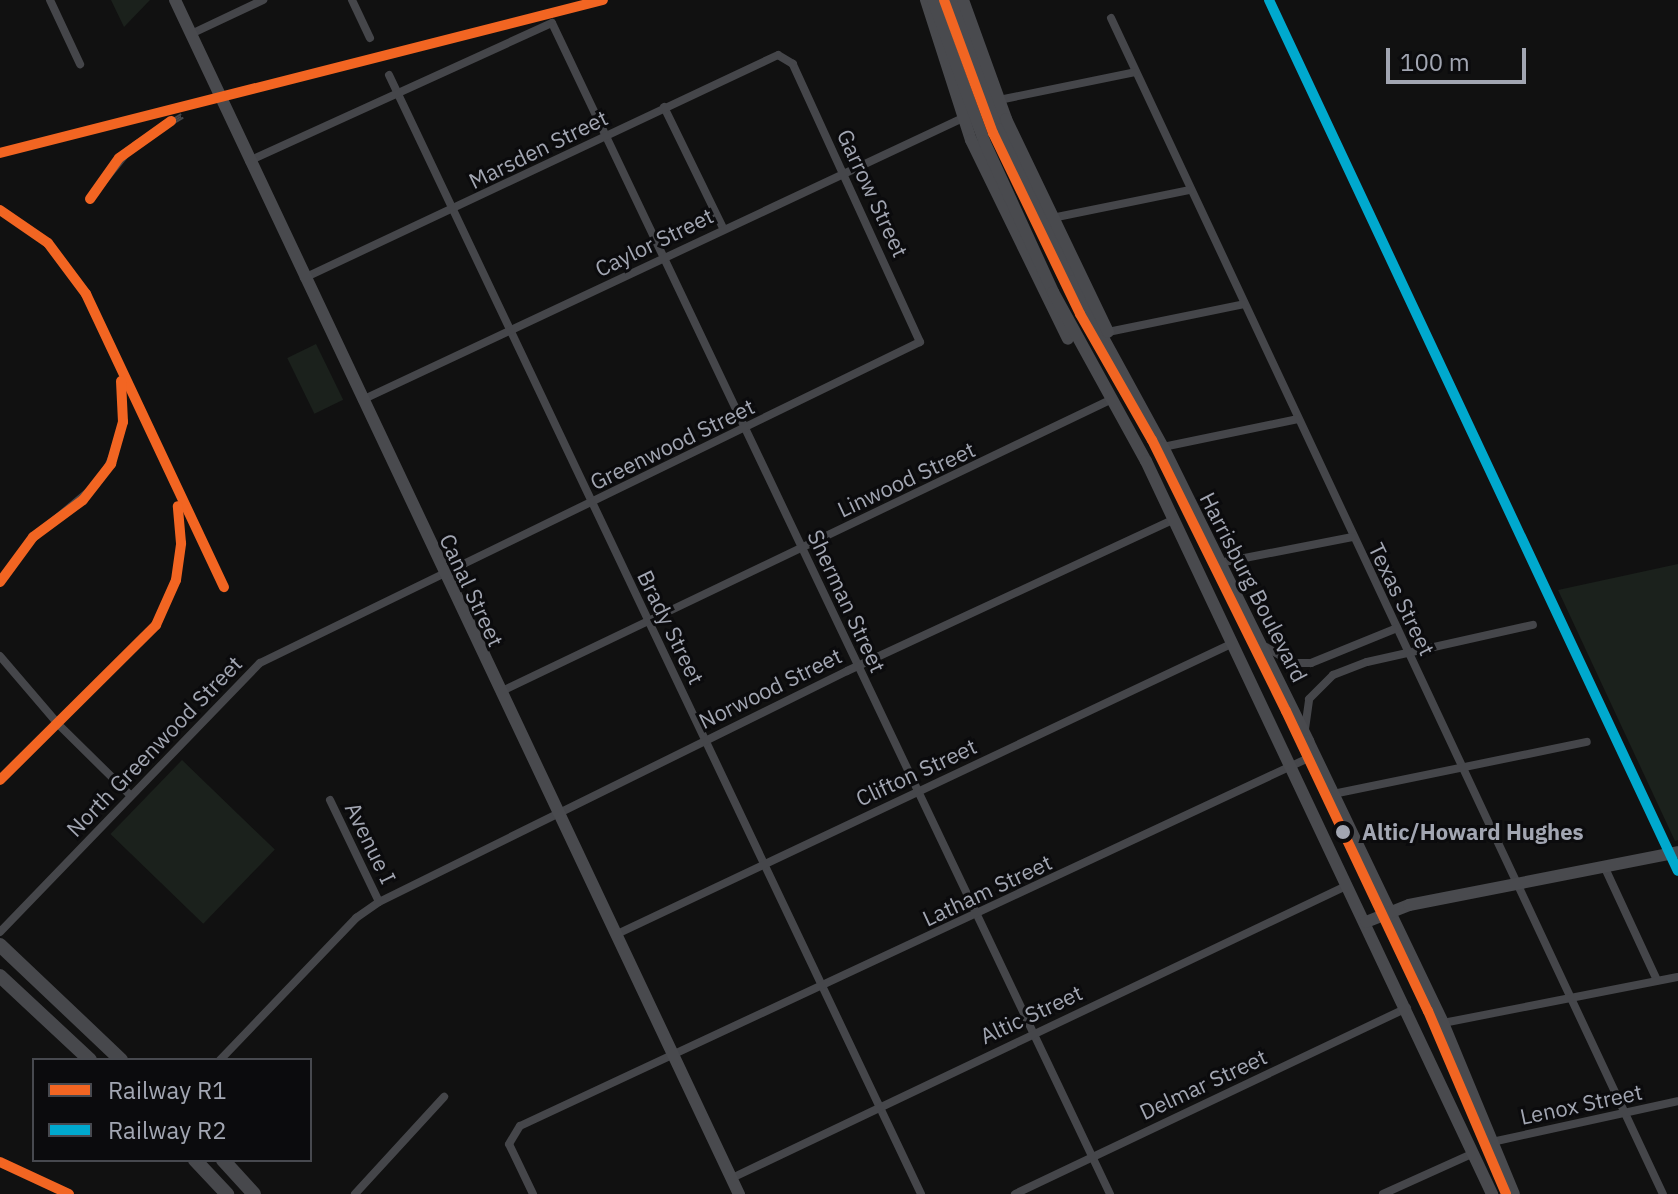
<!DOCTYPE html>
<style>
body{margin:0}
#map{position:relative;width:1678px;height:1194px;overflow:hidden;background:#111;font-family:"IBM Plex Sans",sans-serif}
div>[style]{position:absolute}
.green>*{inset:0;background:#1b211c;transform-origin:0 0}
.street>*{height:8px;margin:-4px;padding:0 4px;transform-origin:4px;border-radius:4px;background:#45464a}
.secondary>*{height:12px;margin:-6px;padding:0 6px;transform-origin:6px;border-radius:6px;background:#494a4e}
.primary>*{height:14px;margin:-7px;padding:0 7px;transform-origin:7px;border-radius:7px;background:#47484c}
.rail>*{height:6px;margin-top:-3px;transform-origin:0;background:repeating-linear-gradient(90deg,#0b0b0d 0 9px,#46474a 0 18px);box-sizing:border-box;border-block:2px solid #46474a}
.rail-1>*{height:10px;margin:-5px;padding:0 5px;transform-origin:5px;border-radius:5px;background:#f26522}
.rail-2>*{height:10px;margin:-5px;padding:0 5px;transform-origin:5px;border-radius:5px;background:#00a9ce}
.dots>*{width:22px;height:22px;translate:-50% -50%;box-sizing:border-box;border:4px solid #0b0b0d;border-radius:50%}
span{translate:-50% -50%;white-space:nowrap;text-align:center;line-height:1.15;-webkit-text-stroke:6px #0b0b0d;paint-order:stroke}
.street-label{font-size:22px;color:#a2a6b2}
.stop-label{font-size:22px;color:#a2a6b2;font-weight:700}
.left{translate:0 -50%;text-align:left}
.legend{position:absolute;left:32px;top:1058px;width:280px;height:104px;box-sizing:border-box;background:#0b0b0d;border:2px solid #47494f;margin:0;padding:10px 14px;list-style:none;font-size:24px;color:#a2a6b2}
.legend li{display:flex;align-items:center;gap:16px;height:40px}
.legend b{width:40px;border:2px solid #47494f}
.scale{position:absolute;left:1386px;top:48px;width:140px;height:36px;box-sizing:border-box;border:4px solid #a2a6b2;border-top:0;padding-left:10px;font-size:24px;line-height:28px;white-space:nowrap;color:#a2a6b2;-webkit-text-stroke:6px #0b0b0d;paint-order:stroke}
</style>
<div id="map">
<div class="green">
<i style="clip-path:polygon(111px 0,150px 0,124px 27px)"></i>
<i style="left:316px;top:344px;width:62px;height:32px;rotate:64deg"></i>
<i style="clip-path:polygon(1678px 564px,1678px 840px,1675px 841px,1558px 590px)"></i>
<i style="left:182px;top:760px;width:129px;height:103px;rotate:44deg"></i>
</div>
<div class="street">
<i style="left:50px;top:0;width:71px;rotate:64.9deg"></i>
<i style="left:352px;top:0;width:42px;rotate:64.7deg"></i>
<i style="left:1111px;top:18px;width:1299px;rotate:64.86deg"></i>
<i style="left:191px;top:34px;width:80px;rotate:-25.3deg"></i>
<i style="left:389px;top:75px;width:1239px;rotate:64.57deg"></i>
<i style="left:999px;top:100px;width:139px;rotate:-11.6deg"></i>
<i style="left:664px;top:107px;width:135px;rotate:64deg"></i>
<i style="left:249px;top:161px;width:333px;rotate:-24.5deg"></i>
<i style="left:552px;top:23px;width:1297px;rotate:64.52deg"></i>
<i style="left:1052px;top:218px;width:141px;rotate:-11.5deg"></i>
<i style="left:1108px;top:332px;width:139px;rotate:-11.6deg"></i>
<i style="left:362px;top:400px;width:664px;rotate:-25.14deg"></i>
<i style="left:1163px;top:447px;width:138px;rotate:-11.7deg"></i>
<i style="left:1219px;top:563px;width:136px;rotate:-11deg"></i>
<i style="left:1266px;top:647px;width:31px;rotate:31deg"></i>
<i style="left:1293px;top:663px;width:18px"></i>
<i style="left:1311px;top:663px;width:93px;rotate:-22.1deg"></i>
<i style="left:0;top:656px;width:89px;rotate:49.5deg"></i>
<i style="left:58px;top:724px;width:101px;rotate:44.6deg"></i>
<i style="left:500px;top:692px;width:679px;rotate:-25.58deg"></i>
<i style="left:1305px;top:729px;width:30px;rotate:-82deg"></i>
<i style="left:1309px;top:699px;width:34px;rotate:-45deg"></i>
<i style="left:1333px;top:675px;width:36px;rotate:-21deg"></i>
<i style="left:1367px;top:662px;width:170px;rotate:-12.6deg"></i>
<i style="left:1333px;top:794px;width:259px;rotate:-11.6deg"></i>
<i style="left:330px;top:800px;width:113px;rotate:64.3deg"></i>
<i style="left:1604px;top:866px;width:126px;rotate:65.1deg"></i>
<i style="left:0;top:932px;width:374px;rotate:-46deg"></i>
<i style="left:260px;top:663px;width:734px;rotate:-25.94deg"></i>
<i style="left:920px;top:342px;width:306px;rotate:-114.6deg"></i>
<i style="left:793px;top:64px;width:17px;rotate:-149deg"></i>
<i style="left:778px;top:55px;width:524px;rotate:154.8deg"></i>
<i style="left:615px;top:935px;width:684px;rotate:-25.29deg"></i>
<i style="left:1443px;top:1023px;width:239px;rotate:-11.1deg"></i>
<i style="left:220px;top:1060px;width:197px;rotate:-46.2deg"></i>
<i style="left:356px;top:918px;width:28px;rotate:-35deg"></i>
<i style="left:379px;top:902px;width:522px;rotate:-26.27deg"></i>
<i style="left:847px;top:671px;width:361px;rotate:-24.9deg"></i>
<i style="left:1492px;top:1142px;width:190px;rotate:-12.4deg"></i>
<i style="left:732px;top:1178px;width:682px;rotate:-25.44deg"></i>
<i style="left:355px;top:1194px;width:132px;rotate:-47.5deg"></i>
<i style="left:533px;top:1194px;width:55px;rotate:-115.6deg"></i>
<i style="left:509px;top:1144px;width:21px;rotate:-59deg"></i>
<i style="left:520px;top:1126px;width:877px;rotate:-25.02deg"></i>
<i style="left:1015px;top:1194px;width:434px;rotate:-25.4deg"></i>
<i style="left:1383px;top:1194px;width:100px;rotate:-24.3deg"></i>
</div>
<div class="secondary">
<i style="left:175px;top:0;width:1321px;rotate:64.72deg"></i>
<i style="left:926px;top:0;width:147px;rotate:72.2deg"></i>
<i style="left:971px;top:140px;width:221px;rotate:64deg"></i>
<i style="left:933px;top:0;width:150px;rotate:70.1deg"></i>
<i style="left:984px;top:141px;width:166px;rotate:65.4deg"></i>
<i style="left:1053px;top:292px;width:193px;rotate:61.2deg"></i>
<i style="left:1146px;top:461px;width:811px;rotate:64.73deg"></i>
<i style="left:953px;top:0;width:137px;rotate:70deg"></i>
<i style="left:1000px;top:129px;width:168px;rotate:64.7deg"></i>
<i style="left:1072px;top:281px;width:189px;rotate:61.3deg"></i>
<i style="left:1163px;top:447px;width:328px;rotate:63.7deg"></i>
<i style="left:1308px;top:741px;width:313px;rotate:64.4deg"></i>
<i style="left:1443px;top:1023px;width:185px;rotate:67.5deg"></i>
<i style="left:963px;top:0;width:127px;rotate:70.1deg"></i>
<i style="left:1006px;top:119px;width:236px;rotate:64.4deg"></i>
<i style="left:1366px;top:922px;width:46px;rotate:-21.6deg"></i>
<i style="left:1409px;top:905px;width:274px;rotate:-11.1deg"></i>
</div>
<div class="primary">
<i style="left:0;top:945px;width:167px;rotate:43.5deg"></i>
<i style="left:0;top:976px;width:123px;rotate:43deg"></i>
<i style="left:195px;top:1160px;width:47px;rotate:46.7deg"></i>
<i style="left:223px;top:1160px;width:46px;rotate:47.6deg"></i>
</div>
<div class="rail">
<i style="left:1269px;top:0;width:962px;rotate:64.85deg"></i>
<i style="left:0;top:153px;width:622px;rotate:-14.24deg"></i>
<i style="left:90px;top:199px;width:71px;rotate:-50.7deg"></i>
<i style="left:135px;top:144px;width:55px;rotate:-30.8deg"></i>
<i style="left:0;top:210px;width:58px;rotate:34.5deg"></i>
<i style="left:48px;top:243px;width:64px;rotate:53.3deg"></i>
<i style="left:86px;top:294px;width:324px;rotate:64.8deg"></i>
<i style="left:0;top:582px;width:56px;rotate:-53.7deg"></i>
<i style="left:33px;top:537px;width:89px;rotate:-40deg"></i>
<i style="left:101px;top:480px;width:49px;rotate:-66deg"></i>
<i style="left:121px;top:435px;width:50px;rotate:-88.9deg"></i>
<i style="left:0;top:780px;width:220px;rotate:-44.8deg"></i>
<i style="left:156px;top:625px;width:49px;rotate:-66deg"></i>
<i style="left:176px;top:580px;width:37px;rotate:-82deg"></i>
<i style="left:181px;top:543px;width:41px;rotate:-95.6deg"></i>
<i style="left:0;top:1162px;width:76px;rotate:24.9deg"></i>
</div>
<div class="rail-1">
<i style="left:944px;top:0;width:142px;rotate:69.8deg"></i>
<i style="left:993px;top:133px;width:201px;rotate:64.3deg"></i>
<i style="left:1080px;top:314px;width:145px;rotate:60.3deg"></i>
<i style="left:1152px;top:440px;width:302px;rotate:63.7deg"></i>
<i style="left:1286px;top:711px;width:332px;rotate:64.7deg"></i>
<i style="left:1428px;top:1011px;width:199px;rotate:66.9deg"></i>
<i style="left:0;top:153px;width:622px;rotate:-14.24deg"></i>
<i style="left:90px;top:199px;width:50px;rotate:-54.7deg"></i>
<i style="left:119px;top:158px;width:64px;rotate:-35.4deg"></i>
<i style="left:0;top:210px;width:58px;rotate:34.5deg"></i>
<i style="left:48px;top:243px;width:64px;rotate:53.3deg"></i>
<i style="left:86px;top:294px;width:324px;rotate:64.8deg"></i>
<i style="left:0;top:582px;width:56px;rotate:-53.7deg"></i>
<i style="left:33px;top:537px;width:62px;rotate:-36.5deg"></i>
<i style="left:83px;top:500px;width:46px;rotate:-52.1deg"></i>
<i style="left:111px;top:464px;width:44px;rotate:-74.1deg"></i>
<i style="left:123px;top:422px;width:41px;rotate:-92.8deg"></i>
<i style="left:0;top:780px;width:220px;rotate:-44.8deg"></i>
<i style="left:156px;top:625px;width:49px;rotate:-66deg"></i>
<i style="left:176px;top:580px;width:37px;rotate:-82deg"></i>
<i style="left:181px;top:543px;width:37px;rotate:-95deg"></i>
<i style="left:0;top:1162px;width:76px;rotate:24.9deg"></i>
</div>
<div class="rail-2">
<i style="left:1269px;top:0;width:962px;rotate:64.85deg"></i>
</div>
<div class="dots">
<i style="left:1343px;top:832px;background:#a2a6b2"></i>
</div>
<div class="street-label">
<span style="left:538px;top:149px;rotate:-26deg">Marsden Street</span>
<span style="left:873px;top:193px;rotate:65deg">Garrow Street</span>
<span style="left:654px;top:242px;rotate:-26deg">Caylor Street</span>
<span style="left:672px;top:444px;rotate:-26deg">Greenwood Street</span>
<span style="left:906px;top:479px;rotate:-25deg">Linwood Street</span>
<span style="left:1254px;top:587px;rotate:63deg">Harrisburg Boulevard</span>
<span style="left:472px;top:590px;rotate:65deg">Canal Street</span>
<span style="left:1402px;top:599px;rotate:64deg">Texas Street</span>
<span style="left:847px;top:601px;rotate:65deg">Sherman Street</span>
<span style="left:671px;top:627px;rotate:64deg">Brady Street</span>
<span style="left:770px;top:688px;rotate:-26deg">Norwood Street</span>
<span style="left:154px;top:746px;rotate:-46deg">North Greenwood Street</span>
<span style="left:916px;top:772px;rotate:-25deg">Clifton Street</span>
<span style="left:371px;top:843px;rotate:64deg">Avenue I</span>
<span style="left:987px;top:890px;rotate:-25deg">Latham Street</span>
<span style="left:1031px;top:1014px;rotate:-25deg">Altic Street</span>
<span style="left:1203px;top:1084px;rotate:-25deg">Delmar Street</span>
<span style="left:1581px;top:1104px;rotate:-12deg">Lenox Street</span>
</div>
<div class="stop-label">
<span class="left" style="left:1362px;top:832px">Altic/Howard Hughes</span>
</div>
<ul class="legend">
<li><b style="height:10px;background:#f26522"></b>Railway R1</li>
<li><b style="height:10px;background:#00a9ce"></b>Railway R2</li>
</ul>
<div class="scale">100 m</div>
</div>
